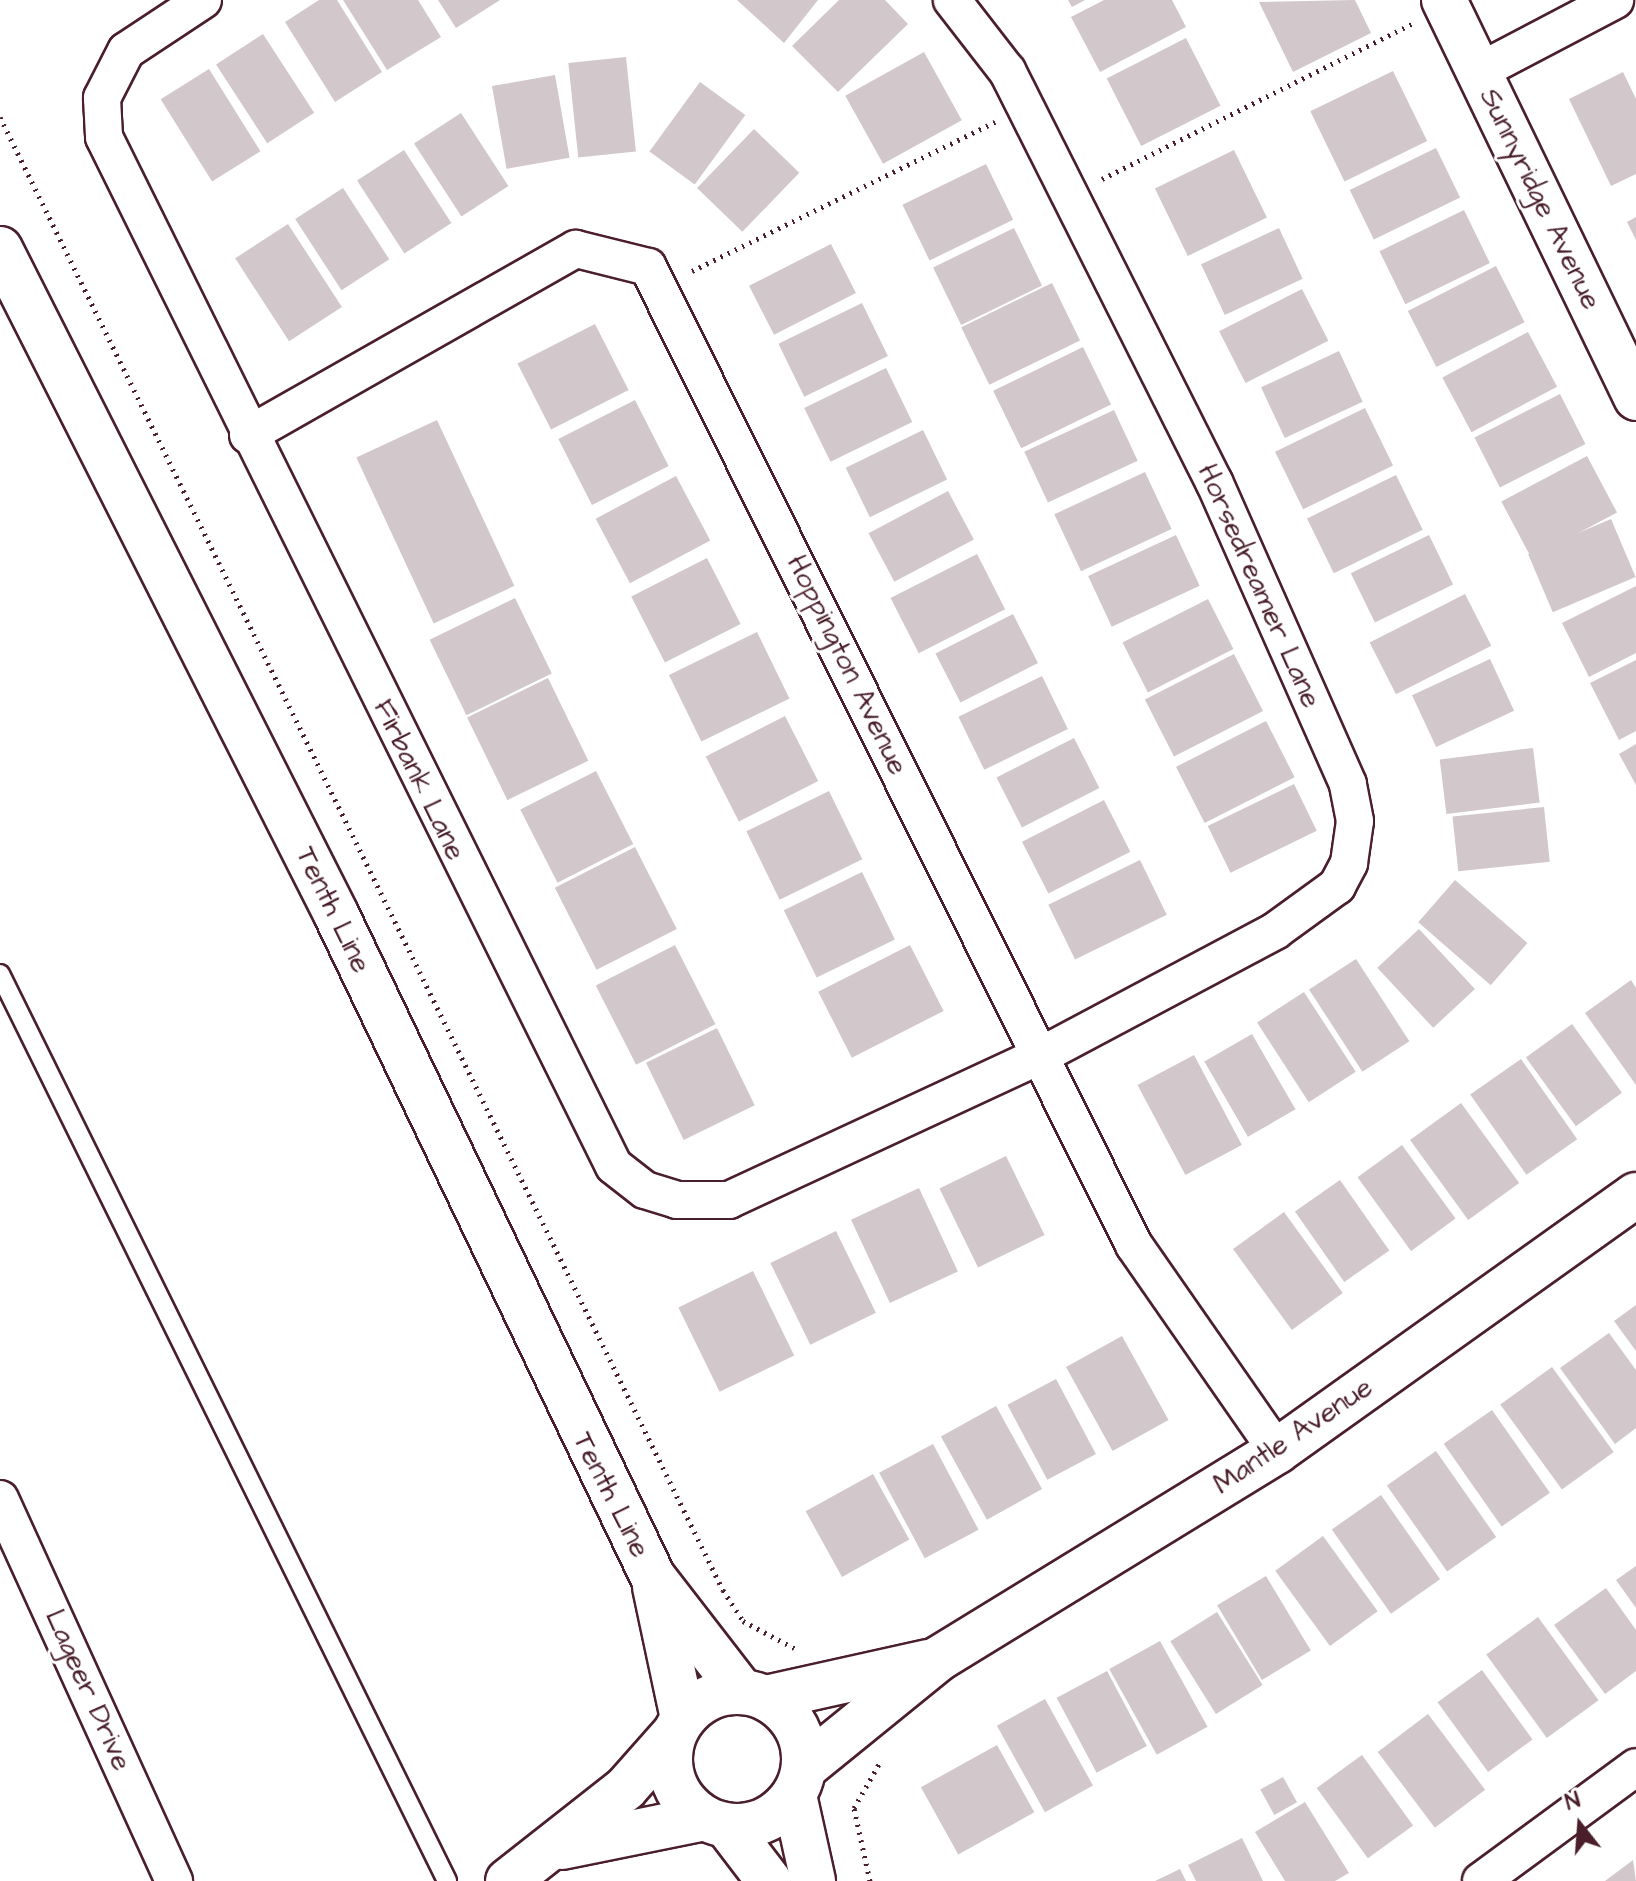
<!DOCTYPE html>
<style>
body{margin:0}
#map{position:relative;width:1636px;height:1881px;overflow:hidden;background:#fff;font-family:"Architects Daughter",sans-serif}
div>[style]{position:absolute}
.building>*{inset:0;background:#d2c7cb;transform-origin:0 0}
.path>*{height:5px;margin-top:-2.5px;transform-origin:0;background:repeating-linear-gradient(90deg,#4a1f2b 0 2px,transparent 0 8px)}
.roads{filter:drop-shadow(2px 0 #4a1f2b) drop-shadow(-2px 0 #4a1f2b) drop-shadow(0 2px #4a1f2b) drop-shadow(0 -2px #4a1f2b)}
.service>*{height:18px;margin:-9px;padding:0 9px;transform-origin:9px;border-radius:9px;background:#fff}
.minor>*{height:36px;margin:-18px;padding:0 18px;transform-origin:18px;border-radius:18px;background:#fff}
.tertiary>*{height:44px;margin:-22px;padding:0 22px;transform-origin:22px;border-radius:22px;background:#fff}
.tertiary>.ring{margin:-22px;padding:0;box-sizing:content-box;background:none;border:44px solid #fff;border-radius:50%}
span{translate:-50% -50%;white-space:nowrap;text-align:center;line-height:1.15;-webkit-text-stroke:6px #fff;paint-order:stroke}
.street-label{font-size:28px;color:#4a1f2b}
.north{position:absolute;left:1540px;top:1785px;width:80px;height:80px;-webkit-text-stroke:6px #fff;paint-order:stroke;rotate:343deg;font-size:22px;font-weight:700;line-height:32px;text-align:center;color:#4a1f2b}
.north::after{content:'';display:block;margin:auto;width:28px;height:36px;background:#4a1f2b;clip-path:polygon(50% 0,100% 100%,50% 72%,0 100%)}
</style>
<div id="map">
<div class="building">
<i style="clip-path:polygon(319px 0,337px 0,382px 72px,335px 102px,285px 22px)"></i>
<i style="clip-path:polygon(343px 0,418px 0,441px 37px,387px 70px)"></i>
<i style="clip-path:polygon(438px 0,500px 0,456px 28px)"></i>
<i style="clip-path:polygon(737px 0,818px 0,784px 43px)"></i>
<i style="clip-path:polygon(839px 0,885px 0,908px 24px,838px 92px,792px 46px)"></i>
<i style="clip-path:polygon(1068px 0,1085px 0,1072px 7px)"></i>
<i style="clip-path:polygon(1104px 0,1172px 0,1186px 27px,1100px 72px,1071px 17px)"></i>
<i style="clip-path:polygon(1355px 0,1371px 33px,1293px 72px,1259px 2px)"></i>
<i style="left:263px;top:34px;width:94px;height:56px;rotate:57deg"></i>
<i style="left:1186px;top:38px;width:76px;height:89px;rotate:63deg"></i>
<i style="left:924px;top:52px;width:78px;height:90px;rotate:61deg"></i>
<i style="left:626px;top:57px;width:95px;height:58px;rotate:84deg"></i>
<i style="left:209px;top:69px;width:97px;height:57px;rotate:58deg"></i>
<i style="left:1393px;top:71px;width:78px;height:92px;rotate:64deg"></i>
<i style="clip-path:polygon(1623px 72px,1636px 99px,1636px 174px,1611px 186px,1569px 99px)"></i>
<i style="left:555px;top:75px;width:84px;height:64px;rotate:80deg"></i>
<i style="left:700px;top:82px;width:56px;height:86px;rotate:36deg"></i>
<i style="left:461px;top:113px;width:87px;height:56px;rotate:57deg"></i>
<i style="left:754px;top:129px;width:63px;height:82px;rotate:44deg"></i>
<i style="left:1436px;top:148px;width:55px;height:96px;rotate:64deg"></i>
<i style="left:404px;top:150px;width:87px;height:56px;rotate:57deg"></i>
<i style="left:1234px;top:150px;width:75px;height:88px;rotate:64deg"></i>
<i style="left:986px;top:164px;width:62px;height:93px;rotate:64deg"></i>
<i style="left:343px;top:188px;width:85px;height:57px;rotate:57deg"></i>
<i style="left:1464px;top:210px;width:59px;height:94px;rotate:64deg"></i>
<i style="clip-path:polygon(1636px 217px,1636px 240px,1627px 222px)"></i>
<i style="left:288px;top:224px;width:99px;height:63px;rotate:57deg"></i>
<i style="left:1014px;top:228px;width:64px;height:90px;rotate:64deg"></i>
<i style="left:1279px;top:228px;width:56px;height:86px;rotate:65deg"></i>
<i style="left:831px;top:244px;width:55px;height:92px;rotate:63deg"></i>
<i style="left:1496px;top:266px;width:63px;height:99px;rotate:63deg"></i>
<i style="left:1052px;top:283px;width:64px;height:101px;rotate:64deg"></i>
<i style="left:1302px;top:289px;width:58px;height:93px;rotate:63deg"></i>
<i style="left:862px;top:303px;width:59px;height:93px;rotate:64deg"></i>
<i style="left:595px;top:324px;width:74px;height:87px;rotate:63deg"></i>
<i style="left:1528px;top:332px;width:62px;height:97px;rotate:62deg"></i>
<i style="left:1083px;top:347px;width:64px;height:100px;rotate:64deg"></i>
<i style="left:1339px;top:351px;width:56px;height:86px;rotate:65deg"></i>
<i style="left:886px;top:368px;width:60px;height:91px;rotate:64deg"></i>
<i style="left:1560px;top:394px;width:56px;height:96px;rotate:63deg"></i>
<i style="left:635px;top:400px;width:74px;height:86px;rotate:63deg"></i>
<i style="left:1365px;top:408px;width:64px;height:100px;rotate:64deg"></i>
<i style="left:1114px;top:410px;width:56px;height:99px;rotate:65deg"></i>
<i style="left:437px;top:420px;width:183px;height:89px;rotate:65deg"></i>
<i style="left:923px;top:430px;width:55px;height:86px;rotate:64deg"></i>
<i style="left:1587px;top:456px;width:64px;height:97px;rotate:62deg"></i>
<i style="left:1145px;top:472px;width:63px;height:100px;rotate:65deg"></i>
<i style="left:1396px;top:475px;width:61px;height:99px;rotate:64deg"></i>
<i style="left:676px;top:476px;width:73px;height:91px;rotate:62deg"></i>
<i style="left:948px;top:491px;width:55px;height:90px;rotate:62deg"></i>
<i style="left:1611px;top:519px;width:63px;height:90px;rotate:67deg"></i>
<i style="left:1176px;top:535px;width:56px;height:97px;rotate:65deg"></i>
<i style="left:1429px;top:535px;width:55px;height:87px;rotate:64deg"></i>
<i style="left:977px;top:554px;width:62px;height:97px;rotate:63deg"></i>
<i style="left:707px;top:558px;width:74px;height:85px;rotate:63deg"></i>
<i style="clip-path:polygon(1636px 586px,1636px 653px,1589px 677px,1562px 623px)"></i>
<i style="left:1465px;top:594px;width:58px;height:107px;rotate:63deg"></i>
<i style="left:515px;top:598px;width:84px;height:95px;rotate:64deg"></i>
<i style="left:1208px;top:599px;width:56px;height:96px;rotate:63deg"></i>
<i style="left:1013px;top:614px;width:55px;height:87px;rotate:63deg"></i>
<i style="left:757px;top:632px;width:74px;height:98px;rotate:64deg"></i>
<i style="left:1234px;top:654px;width:64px;height:100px;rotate:63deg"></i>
<i style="left:1490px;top:659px;width:57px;height:86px;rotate:65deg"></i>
<i style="clip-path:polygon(1636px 660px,1636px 731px,1619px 740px,1590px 683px)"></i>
<i style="left:1042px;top:676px;width:59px;height:93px;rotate:64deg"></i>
<i style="left:548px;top:678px;width:92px;height:90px;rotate:64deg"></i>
<i style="left:785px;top:716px;width:73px;height:89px;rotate:63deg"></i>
<i style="left:1266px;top:721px;width:63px;height:101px;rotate:63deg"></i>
<i style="left:1074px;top:738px;width:56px;height:87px;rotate:63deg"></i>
<i style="clip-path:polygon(1636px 744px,1636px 785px,1619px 754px)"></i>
<i style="left:1533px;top:748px;width:55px;height:94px;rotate:83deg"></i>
<i style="left:596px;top:771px;width:82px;height:85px;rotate:63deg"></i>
<i style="left:1294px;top:784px;width:52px;height:96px;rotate:64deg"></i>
<i style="left:829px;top:791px;width:76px;height:92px;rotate:64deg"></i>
<i style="left:1104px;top:800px;width:58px;height:92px;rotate:63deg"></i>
<i style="left:1544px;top:807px;width:55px;height:92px;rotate:84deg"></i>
<i style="left:635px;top:847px;width:92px;height:90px;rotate:63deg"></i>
<i style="left:1140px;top:860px;width:61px;height:102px;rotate:64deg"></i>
<i style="left:862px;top:872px;width:75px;height:87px;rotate:64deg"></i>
<i style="left:1455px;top:880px;width:96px;height:56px;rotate:41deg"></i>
<i style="left:1419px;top:929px;width:82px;height:57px;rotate:47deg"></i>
<i style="left:675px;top:945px;width:89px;height:89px;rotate:63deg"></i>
<i style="left:910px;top:945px;width:74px;height:103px;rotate:63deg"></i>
<i style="left:1356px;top:959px;width:98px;height:56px;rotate:57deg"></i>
<i style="clip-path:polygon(1631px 980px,1636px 988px,1636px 1085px,1585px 1013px)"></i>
<i style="left:1304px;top:992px;width:95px;height:56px;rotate:57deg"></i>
<i style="left:1572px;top:1024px;width:85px;height:57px;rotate:54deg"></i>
<i style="left:717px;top:1028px;width:86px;height:79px;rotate:64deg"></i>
<i style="left:1252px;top:1034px;width:87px;height:55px;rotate:60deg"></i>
<i style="left:1194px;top:1055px;width:102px;height:64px;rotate:62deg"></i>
<i style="left:1521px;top:1059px;width:98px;height:62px;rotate:55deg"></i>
<i style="left:1461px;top:1103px;width:99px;height:63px;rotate:54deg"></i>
<i style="left:1402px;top:1145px;width:91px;height:55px;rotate:54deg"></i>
<i style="left:1006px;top:1156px;width:88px;height:74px;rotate:64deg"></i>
<i style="left:1340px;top:1180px;width:86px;height:55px;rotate:55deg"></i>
<i style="left:919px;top:1188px;width:92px;height:75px;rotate:65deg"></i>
<i style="left:1284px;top:1212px;width:100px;height:63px;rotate:54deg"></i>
<i style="left:836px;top:1231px;width:91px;height:73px;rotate:64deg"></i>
<i style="left:753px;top:1271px;width:94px;height:83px;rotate:64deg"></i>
<i style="clip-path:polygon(1636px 1305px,1636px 1351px,1614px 1321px)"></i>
<i style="clip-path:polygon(1609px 1333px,1636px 1370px,1636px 1428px,1615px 1444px,1560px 1368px)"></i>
<i style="left:1122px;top:1336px;width:96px;height:64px;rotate:61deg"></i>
<i style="left:1552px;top:1367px;width:105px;height:64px;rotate:54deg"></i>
<i style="left:1056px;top:1379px;width:85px;height:55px;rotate:62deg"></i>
<i style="left:996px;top:1406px;width:95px;height:63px;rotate:61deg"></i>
<i style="left:1492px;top:1410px;width:101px;height:59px;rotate:55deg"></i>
<i style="left:933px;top:1444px;width:97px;height:61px;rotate:62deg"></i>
<i style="left:1436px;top:1451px;width:105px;height:60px;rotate:55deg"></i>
<i style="left:873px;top:1474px;width:75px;height:77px;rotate:61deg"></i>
<i style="left:1381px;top:1495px;width:103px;height:60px;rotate:55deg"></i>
<i style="left:1323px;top:1536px;width:93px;height:59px;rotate:54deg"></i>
<i style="clip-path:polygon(1636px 1566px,1636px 1608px,1616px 1580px)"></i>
<i style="left:1266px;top:1576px;width:87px;height:57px;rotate:59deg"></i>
<i style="clip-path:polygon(1606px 1588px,1636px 1630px,1636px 1671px,1605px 1694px,1554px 1625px)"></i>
<i style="left:1217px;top:1612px;width:86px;height:55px;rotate:58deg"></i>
<i style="left:1538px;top:1617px;width:103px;height:64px;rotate:54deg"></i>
<i style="left:1160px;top:1641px;width:98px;height:58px;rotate:61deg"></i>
<i style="left:1482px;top:1670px;width:86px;height:55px;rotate:54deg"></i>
<i style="left:1107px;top:1671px;width:85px;height:57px;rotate:62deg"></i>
<i style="left:1045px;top:1699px;width:99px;height:55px;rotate:61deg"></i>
<i style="left:1428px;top:1714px;width:95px;height:63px;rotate:53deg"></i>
<i style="left:997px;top:1745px;width:77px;height:87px;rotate:61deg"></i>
<i style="left:1362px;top:1755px;width:87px;height:56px;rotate:54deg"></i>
<i style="left:1283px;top:1777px;width:29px;height:26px;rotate:61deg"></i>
<i style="clip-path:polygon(1305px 1802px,1349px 1873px,1335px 1881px,1285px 1881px,1255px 1832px)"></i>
<i style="clip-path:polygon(1242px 1838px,1263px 1881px,1196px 1881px,1188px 1865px)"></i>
<i style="clip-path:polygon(1633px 1860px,1636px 1881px,1605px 1881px)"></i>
<i style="clip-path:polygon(1180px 1869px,1186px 1881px,1155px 1881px)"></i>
</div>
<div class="path">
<i style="left:0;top:117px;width:1641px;rotate:63.86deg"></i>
<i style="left:723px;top:1590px;width:37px;rotate:57deg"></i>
<i style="left:743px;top:1621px;width:58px;rotate:27.9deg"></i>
<i style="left:1102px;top:179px;width:347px;rotate:-26.6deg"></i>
<i style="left:692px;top:271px;width:338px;rotate:-26.2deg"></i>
<i style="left:870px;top:1881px;width:75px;rotate:-102.4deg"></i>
<i style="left:854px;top:1808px;width:51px;rotate:-60.4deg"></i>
</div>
<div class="roads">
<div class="service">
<i style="left:0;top:974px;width:1011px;rotate:63.76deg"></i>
</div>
<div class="minor">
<i style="left:203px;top:0;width:92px;rotate:146.5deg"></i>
<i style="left:126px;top:51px;width:53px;rotate:117.1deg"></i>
<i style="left:102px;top:98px;width:39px;rotate:87deg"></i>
<i style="left:104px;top:137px;width:1148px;rotate:63.64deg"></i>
<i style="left:614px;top:1166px;width:39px;rotate:38deg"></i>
<i style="left:645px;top:1190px;width:34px;rotate:17deg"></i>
<i style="left:677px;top:1200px;width:52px"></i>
<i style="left:729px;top:1200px;width:345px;rotate:-24.9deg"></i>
<i style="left:1042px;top:1055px;width:264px;rotate:-28deg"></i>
<i style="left:1275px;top:931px;width:77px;rotate:-36deg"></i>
<i style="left:1337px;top:886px;width:26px;rotate:-62deg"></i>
<i style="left:1349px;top:863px;width:42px;rotate:-81.9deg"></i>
<i style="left:1355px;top:821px;width:38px;rotate:-101deg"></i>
<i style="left:1348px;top:784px;width:330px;rotate:-113.9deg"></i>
<i style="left:1214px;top:482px;width:460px;rotate:-116.7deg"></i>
<i style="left:1007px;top:71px;width:90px;rotate:-127.8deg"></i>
<i style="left:1478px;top:72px;width:155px;rotate:-27.7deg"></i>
<i style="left:248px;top:435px;width:377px;rotate:-29.6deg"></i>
<i style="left:576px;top:249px;width:74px;rotate:14deg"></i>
<i style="left:648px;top:267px;width:1092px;rotate:63.58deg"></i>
<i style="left:1134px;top:1245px;width:251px;rotate:55.2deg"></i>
<i style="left:0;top:1499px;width:420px;rotate:65.5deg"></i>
<i style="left:1481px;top:1881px;width:192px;rotate:-36.3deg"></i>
</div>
<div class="tertiary">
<i style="left:1444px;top:0;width:442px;rotate:64.2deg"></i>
<i style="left:0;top:249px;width:745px;rotate:63.19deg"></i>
<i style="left:336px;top:914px;width:735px;rotate:64.45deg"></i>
<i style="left:653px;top:1577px;width:145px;rotate:52.3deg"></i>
<i style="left:655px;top:1587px;width:135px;rotate:78deg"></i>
<i class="ring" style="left:670px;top:1692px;width:90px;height:90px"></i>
<i style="left:766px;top:1698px;width:166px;rotate:-12.5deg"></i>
<i style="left:804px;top:1768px;width:173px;rotate:-39.1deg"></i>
<i style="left:938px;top:1659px;width:398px;rotate:-31.5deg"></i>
<i style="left:1277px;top:1451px;width:441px;rotate:-35.5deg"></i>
<i style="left:794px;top:1795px;width:88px;rotate:77.5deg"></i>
<i style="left:727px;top:1826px;width:69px;rotate:52.6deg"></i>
<i style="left:562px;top:1847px;width:145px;rotate:-11.5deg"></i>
<i style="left:508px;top:1881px;width:150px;rotate:-38.2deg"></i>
<i style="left:626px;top:1788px;width:72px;rotate:-48.4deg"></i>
</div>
</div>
<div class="street-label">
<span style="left:1540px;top:199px;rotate:64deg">Sunnyridge Avenue</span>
<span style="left:1259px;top:586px;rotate:66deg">Horsedreamer Lane</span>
<span style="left:847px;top:665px;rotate:64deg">Hoppington Avenue</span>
<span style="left:419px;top:780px;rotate:64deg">Firbank Lane</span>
<span style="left:333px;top:910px;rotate:64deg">Tenth Line</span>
<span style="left:1293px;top:1436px;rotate:-34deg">Mantle Avenue</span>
<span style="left:611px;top:1495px;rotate:63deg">Tenth Line</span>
<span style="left:88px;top:1690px;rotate:66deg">Lageer Drive</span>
</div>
<div class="north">N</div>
</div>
